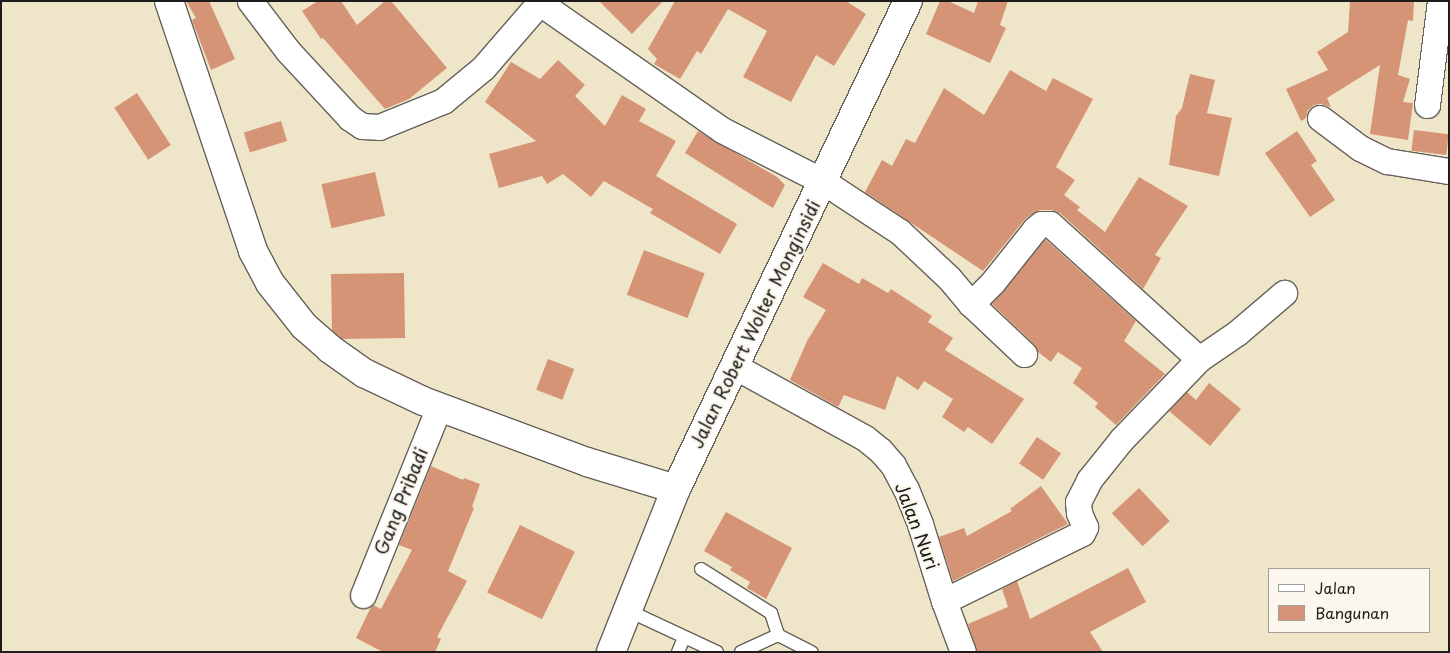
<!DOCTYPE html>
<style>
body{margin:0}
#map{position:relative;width:1450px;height:653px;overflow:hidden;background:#efe5c9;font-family:"Playpen Sans",sans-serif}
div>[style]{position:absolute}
.building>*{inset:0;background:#d59475;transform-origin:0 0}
.roads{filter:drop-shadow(1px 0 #666259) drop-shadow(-1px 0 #666259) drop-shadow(0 1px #666259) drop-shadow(0 -1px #666259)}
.service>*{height:12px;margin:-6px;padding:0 6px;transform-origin:6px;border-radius:6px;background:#fff}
.minor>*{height:25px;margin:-12.5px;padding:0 12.5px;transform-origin:12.5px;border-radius:12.5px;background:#fff}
.tertiary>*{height:28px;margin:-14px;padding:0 14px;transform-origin:14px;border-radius:14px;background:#fff}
.trunk>*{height:28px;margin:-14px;padding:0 14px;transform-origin:14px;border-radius:14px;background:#fff}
span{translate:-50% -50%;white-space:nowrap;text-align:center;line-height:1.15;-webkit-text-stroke:4.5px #fbf7ec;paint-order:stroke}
.street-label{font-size:18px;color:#1c1c1c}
.frame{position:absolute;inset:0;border:2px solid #1c1c1c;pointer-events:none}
.legend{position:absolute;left:1268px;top:568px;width:162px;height:65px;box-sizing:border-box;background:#fbf7ec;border:1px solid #a29f99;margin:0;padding:6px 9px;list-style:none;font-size:15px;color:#1c1c1c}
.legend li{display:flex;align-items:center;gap:10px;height:25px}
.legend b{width:25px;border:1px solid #a29f99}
</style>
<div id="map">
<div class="building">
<i style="clip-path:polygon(186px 1px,209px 1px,235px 59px,211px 70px,192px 20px,196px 18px)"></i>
<i style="clip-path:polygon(318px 1px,341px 1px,357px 25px,385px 1px,391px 1px,447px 68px,409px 99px,385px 109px,323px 38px,321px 39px,302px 11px)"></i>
<i style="clip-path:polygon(599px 1px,663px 1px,632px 34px)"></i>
<i style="clip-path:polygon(675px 1px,846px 1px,866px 14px,834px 66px,816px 55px,791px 102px,743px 77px,767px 31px,728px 9px,701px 54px,697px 51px,680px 79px,654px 64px,657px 59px,648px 49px)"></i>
<i style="clip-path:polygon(940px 1px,948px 1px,974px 13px,978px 1px,1008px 1px,1000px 25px,1006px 28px,990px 63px,926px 34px)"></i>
<i style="clip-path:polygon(1350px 1px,1414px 1px,1413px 21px,1408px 20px,1398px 75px,1410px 79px,1403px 102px,1413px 103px,1408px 140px,1370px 134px,1380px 65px,1327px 98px,1331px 107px,1321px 104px,1314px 105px,1308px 110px,1306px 118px,1301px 121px,1286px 89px,1328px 70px,1317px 52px,1348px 32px)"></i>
<i style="clip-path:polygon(558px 60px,585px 85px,575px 96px,605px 126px,622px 95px,646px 109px,639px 121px,676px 141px,656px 176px,737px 224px,720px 254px,650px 213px,653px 209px,604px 181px,591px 197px,563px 174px,547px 184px,542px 176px,499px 188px,489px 154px,536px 141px,485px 102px,511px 62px,540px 79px)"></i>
<i style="clip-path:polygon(1010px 70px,1046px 91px,1053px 78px,1093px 99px,1056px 167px,1075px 180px,1064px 195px,1080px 207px,1077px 210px,1105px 232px,1139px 177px,1188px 206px,1155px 255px,1161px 258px,1143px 289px,1060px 213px,1051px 210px,1040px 210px,1026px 218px,983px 271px,865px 192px,882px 160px,892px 166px,906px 139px,915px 143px,944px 88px,984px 115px)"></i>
<i style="clip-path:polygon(1190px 74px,1215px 80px,1207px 113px,1232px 118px,1219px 176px,1169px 165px,1176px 116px,1182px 108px)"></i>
<i style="left:137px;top:93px;width:62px;height:27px;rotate:57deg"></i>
<i style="left:281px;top:121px;width:21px;height:39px;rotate:73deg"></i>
<i style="left:1414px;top:130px;width:35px;height:21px;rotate:7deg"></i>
<i style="clip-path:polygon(698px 131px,777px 177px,785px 185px,773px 208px,685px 153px)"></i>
<i style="clip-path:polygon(1297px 131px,1317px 161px,1311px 165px,1335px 200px,1310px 217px,1265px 153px)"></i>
<i style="left:375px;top:172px;width:45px;height:55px;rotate:77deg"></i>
<i style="clip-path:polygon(1045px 239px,1136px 321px,1124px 341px,1165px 374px,1116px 425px,1095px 407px,1098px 403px,1073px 383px,1082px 368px,1058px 352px,1051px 362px,1038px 352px,1034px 344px,992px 304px)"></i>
<i style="left:644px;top:250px;width:65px;height:48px;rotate:21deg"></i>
<i style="clip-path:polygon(823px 263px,859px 284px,862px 278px,888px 293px,891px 289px,932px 316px,928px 322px,953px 338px,945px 350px,1024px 399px,992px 444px,968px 427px,964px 432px,942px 417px,953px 399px,924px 381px,918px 390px,897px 376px,885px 410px,844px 395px,838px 407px,790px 380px,807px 341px,826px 310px,803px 297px)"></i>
<i style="clip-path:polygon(404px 273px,405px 338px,342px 339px,332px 330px,331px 274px)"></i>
<i style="left:548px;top:359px;width:28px;height:33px;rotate:21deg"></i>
<i style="clip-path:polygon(1209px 383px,1241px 409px,1210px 446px,1169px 411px,1187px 392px,1196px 400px)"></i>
<i style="left:1037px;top:437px;width:29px;height:32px;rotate:34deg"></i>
<i style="clip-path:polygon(431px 466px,463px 480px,464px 478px,480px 484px,472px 507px,474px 508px,448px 571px,467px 581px,437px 637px,441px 639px,435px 652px,383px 652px,356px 638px,371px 607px,373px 605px,381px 609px,412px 550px,399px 545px)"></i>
<i style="clip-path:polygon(1041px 486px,1068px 524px,953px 581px,939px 537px,964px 528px,967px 536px,1012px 511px,1010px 509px)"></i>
<i style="left:1139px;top:488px;width:45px;height:37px;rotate:47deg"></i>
<i style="clip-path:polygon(726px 512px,792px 548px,766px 599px,747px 588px,750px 582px,730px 570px,732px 567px,704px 551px)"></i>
<i style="left:520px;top:525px;width:61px;height:75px;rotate:26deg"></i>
<i style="clip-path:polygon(1128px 568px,1146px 602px,1090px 632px,1103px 652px,977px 652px,968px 624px,1008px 607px,1002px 589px,1017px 581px,1030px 619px)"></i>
</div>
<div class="roads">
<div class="service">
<i style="left:701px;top:569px;width:83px;rotate:32.2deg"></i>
<i style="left:771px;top:613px;width:23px;rotate:72deg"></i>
<i style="left:629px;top:611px;width:97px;rotate:25deg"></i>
<i style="left:678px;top:652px;width:15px;rotate:-67deg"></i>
<i style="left:741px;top:652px;width:41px;rotate:-24.7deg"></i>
<i style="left:778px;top:635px;width:38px;rotate:27deg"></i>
</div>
<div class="minor">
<i style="left:250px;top:1px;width:63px;rotate:52.8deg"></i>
<i style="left:288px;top:51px;width:91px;rotate:47.2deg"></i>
<i style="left:350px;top:118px;width:14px;rotate:34deg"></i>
<i style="left:362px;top:126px;width:17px;rotate:3deg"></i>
<i style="left:379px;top:127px;width:69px;rotate:-22.1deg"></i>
<i style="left:443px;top:101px;width:52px;rotate:-39.5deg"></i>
<i style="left:483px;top:68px;width:89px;rotate:-49.1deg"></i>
<i style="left:540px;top:3px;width:222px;rotate:34.9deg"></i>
<i style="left:722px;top:130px;width:114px;rotate:27deg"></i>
<i style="left:824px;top:182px;width:91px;rotate:33.3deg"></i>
<i style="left:900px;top:232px;width:67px;rotate:43.2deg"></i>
<i style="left:949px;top:278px;width:34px;rotate:50deg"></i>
<i style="left:971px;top:304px;width:73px;rotate:43.3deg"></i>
<i style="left:1427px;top:105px;width:105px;rotate:-82.9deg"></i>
<i style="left:1320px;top:118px;width:50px;rotate:36.9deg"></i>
<i style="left:1360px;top:148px;width:30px;rotate:26deg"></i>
<i style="left:1387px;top:161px;width:63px;rotate:9.2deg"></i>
<i style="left:1199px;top:359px;width:46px;rotate:-34.4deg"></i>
<i style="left:1237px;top:333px;width:62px;rotate:-40.4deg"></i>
<i style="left:734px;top:366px;width:149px;rotate:28.8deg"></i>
<i style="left:865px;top:438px;width:19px;rotate:39deg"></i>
<i style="left:880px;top:450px;width:20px;rotate:49deg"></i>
<i style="left:893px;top:465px;width:27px;rotate:62deg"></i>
<i style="left:906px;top:489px;width:38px;rotate:68deg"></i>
<i style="left:920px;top:524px;width:81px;rotate:72.7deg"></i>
<i style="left:944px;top:601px;width:54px;rotate:69.6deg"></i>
<i style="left:363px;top:595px;width:203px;rotate:-68deg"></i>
<i style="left:944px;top:601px;width:154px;rotate:-26.2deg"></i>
<i style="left:1082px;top:533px;width:7px;rotate:-63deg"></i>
<i style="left:1085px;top:527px;width:15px;rotate:-113deg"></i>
<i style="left:1079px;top:513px;width:11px;rotate:-95deg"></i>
<i style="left:1078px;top:502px;width:25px;rotate:-63deg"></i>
<i style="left:1089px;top:480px;width:51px;rotate:-51.3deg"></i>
<i style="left:1121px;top:440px;width:112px;rotate:-46.1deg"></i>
<i style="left:1199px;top:359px;width:201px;rotate:-137.8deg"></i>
<i style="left:1050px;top:224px;width:9px;rotate:180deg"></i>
<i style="left:1041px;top:224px;width:8px;rotate:140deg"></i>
<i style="left:1035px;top:229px;width:69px;rotate:128.5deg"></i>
<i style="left:992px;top:283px;width:30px;rotate:135deg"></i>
</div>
<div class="tertiary">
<i style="left:169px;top:1px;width:264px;rotate:71.4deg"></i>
<i style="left:253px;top:251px;width:36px;rotate:62deg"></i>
<i style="left:270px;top:283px;width:55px;rotate:51.7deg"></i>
<i style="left:304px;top:326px;width:35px;rotate:41deg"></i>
<i style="left:330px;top:349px;width:42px;rotate:35.2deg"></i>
<i style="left:364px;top:373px;width:65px;rotate:25.4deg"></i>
<i style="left:423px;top:401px;width:175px;rotate:20.4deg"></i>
<i style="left:587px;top:462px;width:93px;rotate:16.9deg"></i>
</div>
<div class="trunk">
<i style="left:611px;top:652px;width:175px;rotate:-68.3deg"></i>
<i style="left:676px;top:489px;width:540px;rotate:-64.57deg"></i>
</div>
</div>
<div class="street-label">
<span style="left:755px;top:324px;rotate:-64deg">Jalan Robert Wolter Monginsidi</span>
<span style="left:401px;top:501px;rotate:-68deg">Gang Pribadi</span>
<span style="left:917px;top:526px;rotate:69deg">Jalan Nuri</span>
</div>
<div class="frame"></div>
<ul class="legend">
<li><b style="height:6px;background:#fff"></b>Jalan</li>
<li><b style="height:14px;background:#d59475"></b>Bangunan</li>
</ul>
</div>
